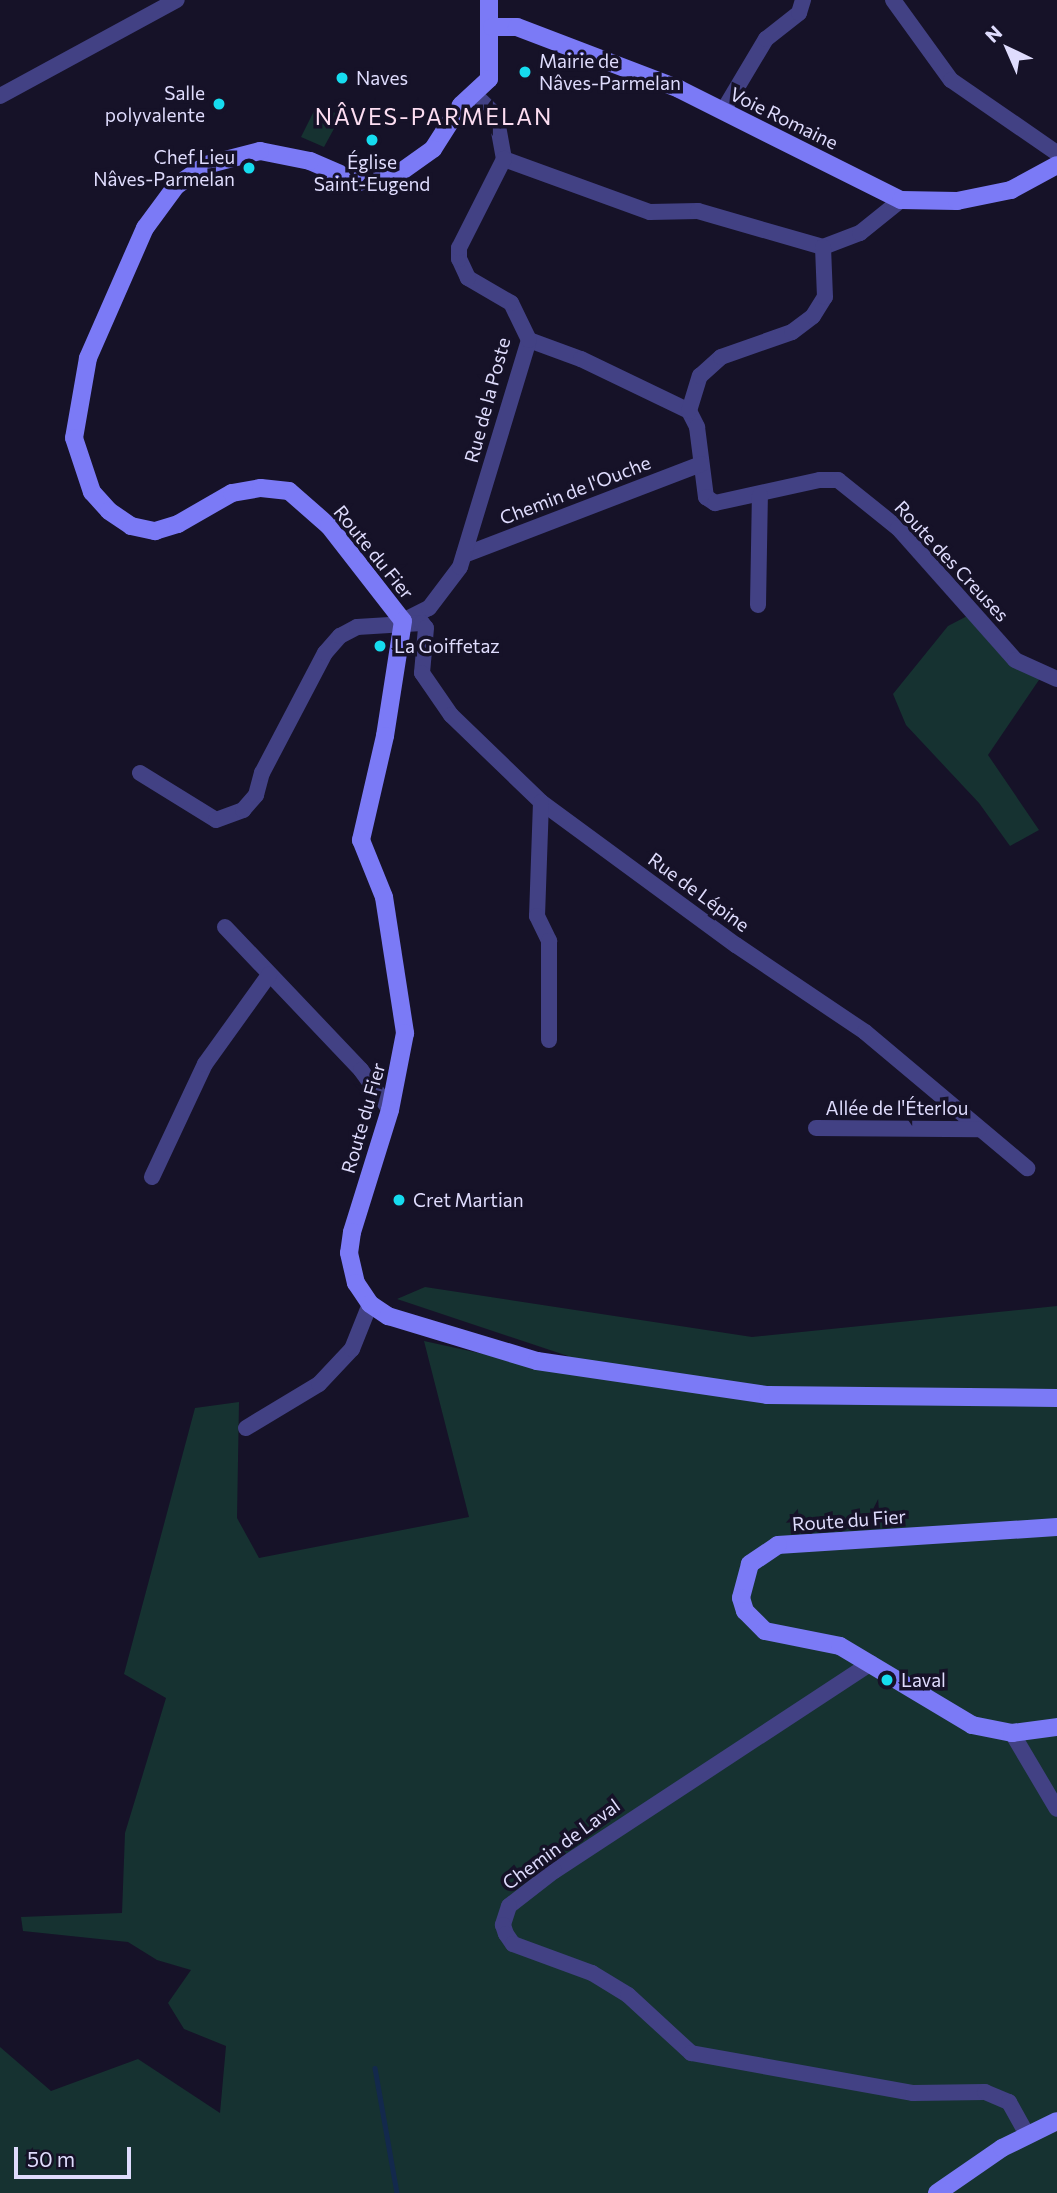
<!DOCTYPE html>
<meta charset="utf-8">
<style>
body{margin:0}
#map{position:relative;width:1057px;height:2193px;overflow:hidden;background:#161228;font-family:Commissioner,sans-serif}
div>[style]{position:absolute}
.green>*{inset:0;background:#163231}
.stream>*{height:4.5px;margin:-2.25px;padding:0 2.25px;transform-origin:2.25px;border-radius:2.25px;background:#13294c}
.street>*{height:16px;margin:-8px;padding:0 8px;transform-origin:8px;border-radius:8px;background:#424184}
.secondary>*{height:18px;margin:-9px;padding:0 9px;transform-origin:9px;border-radius:9px;background:#7b7af6}
.dots>*{width:19px;height:19px;translate:-50% -50%;box-sizing:border-box;border:4px solid #161228;border-radius:50%}
span{translate:-50% -50%;white-space:nowrap;text-align:center;line-height:1.15;-webkit-text-stroke:7px #161228;paint-order:stroke}
.poi-label{font-size:19px;color:#dfdcfd}
.left{translate:0 -50%;text-align:left}
.right{translate:-100% -50%;text-align:right}
.street-label{font-size:19px;color:#dfdcfd}
.quarter-label{font-size:23px;color:#fddef2;letter-spacing:2px}
.north{position:absolute;left:973px;top:14px;width:70px;height:70px;-webkit-text-stroke:5px #161228;paint-order:stroke;rotate:316deg;font-size:19px;font-weight:700;line-height:28px;text-align:center;color:#dfdcfd}
.north::after{content:'';display:block;margin:auto;width:24px;height:32px;background:#dfdcfd;clip-path:polygon(50% 0,100% 100%,50% 72%,0 100%)}
.scale{position:absolute;left:14px;top:2147px;width:117px;height:32px;box-sizing:border-box;border:4px solid #dfdcfd;border-top:0;padding-left:9px;font-size:21px;line-height:24px;white-space:nowrap;color:#dfdcfd;-webkit-text-stroke:5px #161228;paint-order:stroke}
</style>
<div id="map">
<div class="green">
<i style="clip-path:polygon(315px 109px,342px 114px,324px 147px,301px 137px)"></i>
<i style="clip-path:polygon(973px 613px,1015px 660px,1043px 674px,988px 755px,1039px 830px,1010px 846px,979px 803px,906px 725px,893px 694px,948px 626px)"></i>
<i style="clip-path:polygon(425px 1287px,752px 1337px,1057px 1306px,1057px 2193px,0 2193px,0 2047px,51px 2091px,138px 2059px,220px 2113px,226px 2046px,184px 2029px,168px 2003px,191px 1970px,157px 1960px,128px 1942px,23px 1931px,21px 1917px,122px 1913px,125px 1833px,166px 1698px,124px 1674px,195px 1408px,239px 1402px,237px 1518px,259px 1558px,469px 1517px,424px 1341px,570px 1373px,568px 1356px,397px 1299px)"></i>
</div>
<div class="stream">
<i style="left:375px;top:2068px;width:127px;rotate:80deg"></i>
</div>
<div class="street">
<i style="left:893px;top:0;width:99px;rotate:54.1deg"></i>
<i style="left:951px;top:80px;width:129px;rotate:34.6deg"></i>
<i style="left:474px;top:94px;width:30px;rotate:44deg"></i>
<i style="left:496px;top:115px;width:45px;rotate:79.7deg"></i>
<i style="left:0;top:96px;width:201px;rotate:-28.5deg"></i>
<i style="left:723px;top:111px;width:84px;rotate:-59.2deg"></i>
<i style="left:766px;top:39px;width:42px;rotate:-38.2deg"></i>
<i style="left:799px;top:13px;width:14px;rotate:-73deg"></i>
<i style="left:504px;top:159px;width:155px;rotate:20deg"></i>
<i style="left:650px;top:212px;width:48px;rotate:-1.2deg"></i>
<i style="left:698px;top:211px;width:130px;rotate:16.1deg"></i>
<i style="left:823px;top:247px;width:40px;rotate:-21deg"></i>
<i style="left:860px;top:233px;width:53px;rotate:-38.8deg"></i>
<i style="left:529px;top:340px;width:55px;rotate:20.1deg"></i>
<i style="left:581px;top:359px;width:120px;rotate:25.7deg"></i>
<i style="left:689px;top:411px;width:18px;rotate:63deg"></i>
<i style="left:697px;top:427px;width:71px;rotate:82.7deg"></i>
<i style="left:706px;top:497px;width:11px;rotate:34deg"></i>
<i style="left:715px;top:503px;width:107px;rotate:-12.4deg"></i>
<i style="left:820px;top:480px;width:18px"></i>
<i style="left:838px;top:480px;width:77px;rotate:38.7deg"></i>
<i style="left:898px;top:528px;width:176px;rotate:48.4deg"></i>
<i style="left:1015px;top:660px;width:46px;rotate:24.3deg"></i>
<i style="left:689px;top:411px;width:37px;rotate:-73deg"></i>
<i style="left:700px;top:376px;width:28px;rotate:-42deg"></i>
<i style="left:721px;top:357px;width:75px;rotate:-19.4deg"></i>
<i style="left:792px;top:332px;width:26px;rotate:-37deg"></i>
<i style="left:813px;top:316px;width:22px;rotate:-58deg"></i>
<i style="left:825px;top:297px;width:50px;rotate:-92.3deg"></i>
<i style="left:464px;top:555px;width:254px;rotate:-21deg"></i>
<i style="left:758px;top:605px;width:110px;rotate:-89deg"></i>
<i style="left:403px;top:621px;width:29px;rotate:-27deg"></i>
<i style="left:429px;top:608px;width:51px;rotate:-52.9deg"></i>
<i style="left:460px;top:567px;width:237px;rotate:-73.1deg"></i>
<i style="left:529px;top:340px;width:41px;rotate:-115.9deg"></i>
<i style="left:511px;top:303px;width:50px;rotate:-149.8deg"></i>
<i style="left:468px;top:278px;width:21px;rotate:-115deg"></i>
<i style="left:459px;top:259px;width:11px;rotate:-90deg"></i>
<i style="left:459px;top:248px;width:100px;rotate:-63.2deg"></i>
<i style="left:140px;top:773px;width:89px;rotate:31.7deg"></i>
<i style="left:216px;top:820px;width:29px;rotate:-20deg"></i>
<i style="left:243px;top:810px;width:20px;rotate:-49deg"></i>
<i style="left:256px;top:795px;width:23px;rotate:-75deg"></i>
<i style="left:262px;top:773px;width:136px;rotate:-62.3deg"></i>
<i style="left:325px;top:653px;width:23px;rotate:-49deg"></i>
<i style="left:340px;top:636px;width:19px;rotate:-28deg"></i>
<i style="left:357px;top:627px;width:65px;rotate:-3.5deg"></i>
<i style="left:422px;top:623px;width:6px;rotate:51deg"></i>
<i style="left:426px;top:628px;width:45px;rotate:95.1deg"></i>
<i style="left:422px;top:673px;width:51px;rotate:55.4deg"></i>
<i style="left:451px;top:715px;width:125px;rotate:44deg"></i>
<i style="left:541px;top:802px;width:242px;rotate:36.3deg"></i>
<i style="left:736px;top:945px;width:156px;rotate:34deg"></i>
<i style="left:865px;top:1032px;width:212px;rotate:40deg"></i>
<i style="left:541px;top:802px;width:114px;rotate:92deg"></i>
<i style="left:537px;top:916px;width:28px;rotate:64deg"></i>
<i style="left:549px;top:941px;width:99px;rotate:90deg"></i>
<i style="left:225px;top:927px;width:197px;rotate:46.4deg"></i>
<i style="left:361px;top:1070px;width:49px;rotate:54.1deg"></i>
<i style="left:816px;top:1128px;width:163px;rotate:0.4deg"></i>
<i style="left:152px;top:1177px;width:125px;rotate:-64.9deg"></i>
<i style="left:205px;top:1064px;width:110px;rotate:-54.3deg"></i>
<i style="left:246px;top:1428px;width:85px;rotate:-31.1deg"></i>
<i style="left:319px;top:1384px;width:48px;rotate:-46.7deg"></i>
<i style="left:352px;top:1349px;width:48px;rotate:-68.2deg"></i>
<i style="left:871px;top:1663px;width:379px;rotate:146.7deg"></i>
<i style="left:554px;top:1871px;width:57px;rotate:142.1deg"></i>
<i style="left:509px;top:1906px;width:20px;rotate:108deg"></i>
<i style="left:503px;top:1925px;width:9px;rotate:72deg"></i>
<i style="left:506px;top:1934px;width:12px;rotate:55deg"></i>
<i style="left:513px;top:1944px;width:84px;rotate:20.2deg"></i>
<i style="left:592px;top:1973px;width:42px;rotate:31.4deg"></i>
<i style="left:628px;top:1995px;width:86px;rotate:42.6deg"></i>
<i style="left:691px;top:2053px;width:226px;rotate:10.2deg"></i>
<i style="left:913px;top:2093px;width:72px;rotate:-0.8deg"></i>
<i style="left:985px;top:2092px;width:26px;rotate:23deg"></i>
<i style="left:1009px;top:2102px;width:37px;rotate:61deg"></i>
<i style="left:1012px;top:1733px;width:88px;rotate:59.4deg"></i>
</div>
<div class="secondary">
<i style="left:489px;top:0;width:79px;rotate:90deg"></i>
<i style="left:489px;top:79px;width:38px;rotate:137deg"></i>
<i style="left:461px;top:105px;width:52px;rotate:122.5deg"></i>
<i style="left:433px;top:149px;width:47px;rotate:144.6deg"></i>
<i style="left:395px;top:176px;width:36px;rotate:171deg"></i>
<i style="left:359px;top:182px;width:53px;rotate:-156.8deg"></i>
<i style="left:310px;top:161px;width:51px;rotate:-168.7deg"></i>
<i style="left:260px;top:151px;width:56px;rotate:165.5deg"></i>
<i style="left:206px;top:165px;width:37px;rotate:145deg"></i>
<i style="left:176px;top:186px;width:52px;rotate:126.4deg"></i>
<i style="left:145px;top:228px;width:142px;rotate:113.7deg"></i>
<i style="left:88px;top:358px;width:81px;rotate:99.9deg"></i>
<i style="left:74px;top:438px;width:57px;rotate:71.6deg"></i>
<i style="left:92px;top:492px;width:25px;rotate:48deg"></i>
<i style="left:109px;top:511px;width:27px;rotate:34deg"></i>
<i style="left:131px;top:526px;width:25px;rotate:12deg"></i>
<i style="left:155px;top:531px;width:24px;rotate:-17deg"></i>
<i style="left:178px;top:524px;width:62px;rotate:-29.9deg"></i>
<i style="left:232px;top:493px;width:29px;rotate:-10deg"></i>
<i style="left:261px;top:488px;width:28px;rotate:6deg"></i>
<i style="left:289px;top:491px;width:53px;rotate:41.2deg"></i>
<i style="left:329px;top:526px;width:120px;rotate:52.1deg"></i>
<i style="left:403px;top:621px;width:116px;rotate:98.9deg"></i>
<i style="left:385px;top:736px;width:107px;rotate:103deg"></i>
<i style="left:361px;top:840px;width:61px;rotate:68deg"></i>
<i style="left:384px;top:897px;width:138px;rotate:81.2deg"></i>
<i style="left:405px;top:1033px;width:78px;rotate:101deg"></i>
<i style="left:390px;top:1110px;width:128px;rotate:107.3deg"></i>
<i style="left:352px;top:1232px;width:21px;rotate:98deg"></i>
<i style="left:349px;top:1253px;width:31px;rotate:77deg"></i>
<i style="left:356px;top:1283px;width:25px;rotate:56deg"></i>
<i style="left:370px;top:1304px;width:22px;rotate:34deg"></i>
<i style="left:388px;top:1316px;width:156px;rotate:16.8deg"></i>
<i style="left:537px;top:1361px;width:233px;rotate:8.4deg"></i>
<i style="left:768px;top:1395px;width:289px;rotate:0.6deg"></i>
<i style="left:492px;top:27px;width:25px"></i>
<i style="left:517px;top:27px;width:173px;rotate:20.9deg"></i>
<i style="left:679px;top:89px;width:248px;rotate:26.6deg"></i>
<i style="left:901px;top:200px;width:56px;rotate:1deg"></i>
<i style="left:957px;top:201px;width:55px;rotate:-11.5deg"></i>
<i style="left:1011px;top:190px;width:52px;rotate:-28.5deg"></i>
<i style="left:1057px;top:1527px;width:280px;rotate:176.3deg"></i>
<i style="left:778px;top:1545px;width:34px;rotate:146deg"></i>
<i style="left:750px;top:1564px;width:35px;rotate:105deg"></i>
<i style="left:741px;top:1598px;width:14px;rotate:73deg"></i>
<i style="left:745px;top:1611px;width:28px;rotate:45deg"></i>
<i style="left:765px;top:1631px;width:76px;rotate:11.3deg"></i>
<i style="left:840px;top:1646px;width:154px;rotate:30.9deg"></i>
<i style="left:972px;top:1725px;width:41px;rotate:11.3deg"></i>
<i style="left:1012px;top:1733px;width:45px;rotate:-7.6deg"></i>
<i style="left:937px;top:2193px;width:79px;rotate:-34.7deg"></i>
<i style="left:1002px;top:2148px;width:61px;rotate:-26.1deg"></i>
</div>
<div class="dots">
<i style="left:525px;top:72px;background:#16dcef"></i>
<i style="left:342px;top:78px;background:#16dcef"></i>
<i style="left:219px;top:104px;background:#16dcef"></i>
<i style="left:372px;top:140px;background:#16dcef"></i>
<i style="left:249px;top:168px;background:#16dcef"></i>
<i style="left:380px;top:646px;background:#16dcef"></i>
<i style="left:399px;top:1200px;background:#16dcef"></i>
<i style="left:887px;top:1680px;background:#16dcef"></i>
</div>
<div class="poi-label">
<span class="left" style="left:539px;top:72px">Mairie de<br>Nâves-Parmelan</span>
<span class="left" style="left:356px;top:78px">Naves</span>
<span class="right" style="left:205px;top:104px">Salle<br>polyvalente</span>
<span class="right" style="left:235px;top:168px">Chef Lieu<br>Nâves-Parmelan</span>
<span style="left:372px;top:173px">Église<br>Saint-Eugend</span>
<span class="left" style="left:394px;top:646px">La Goiffetaz</span>
<span class="left" style="left:413px;top:1200px">Cret Martian</span>
<span class="left" style="left:901px;top:1680px">Laval</span>
</div>
<div class="street-label">
<span style="left:784px;top:118px;rotate:26deg">Voie Romaine</span>
<span style="left:487px;top:400px;rotate:-75deg">Rue de la Poste</span>
<span style="left:575px;top:490px;rotate:-21deg">Chemin de l'Ouche</span>
<span style="left:374px;top:552px;rotate:51deg">Route du Fier</span>
<span style="left:952px;top:561px;rotate:47deg">Route des Creuses</span>
<span style="left:699px;top:892px;rotate:36deg">Rue de Lépine</span>
<span style="left:897px;top:1108px">Allée de l'Éterlou</span>
<span style="left:363px;top:1118px;rotate:-74deg">Route du Fier</span>
<span style="left:849px;top:1520px;rotate:-4deg">Route du Fier</span>
<span style="left:561px;top:1844px;rotate:-36deg">Chemin de Laval</span>
</div>
<div class="quarter-label">
<span style="left:434px;top:116px">NÂVES-PARMELAN</span>
</div>
<div class="north">N</div>
<div class="scale">50 m</div>
</div>
